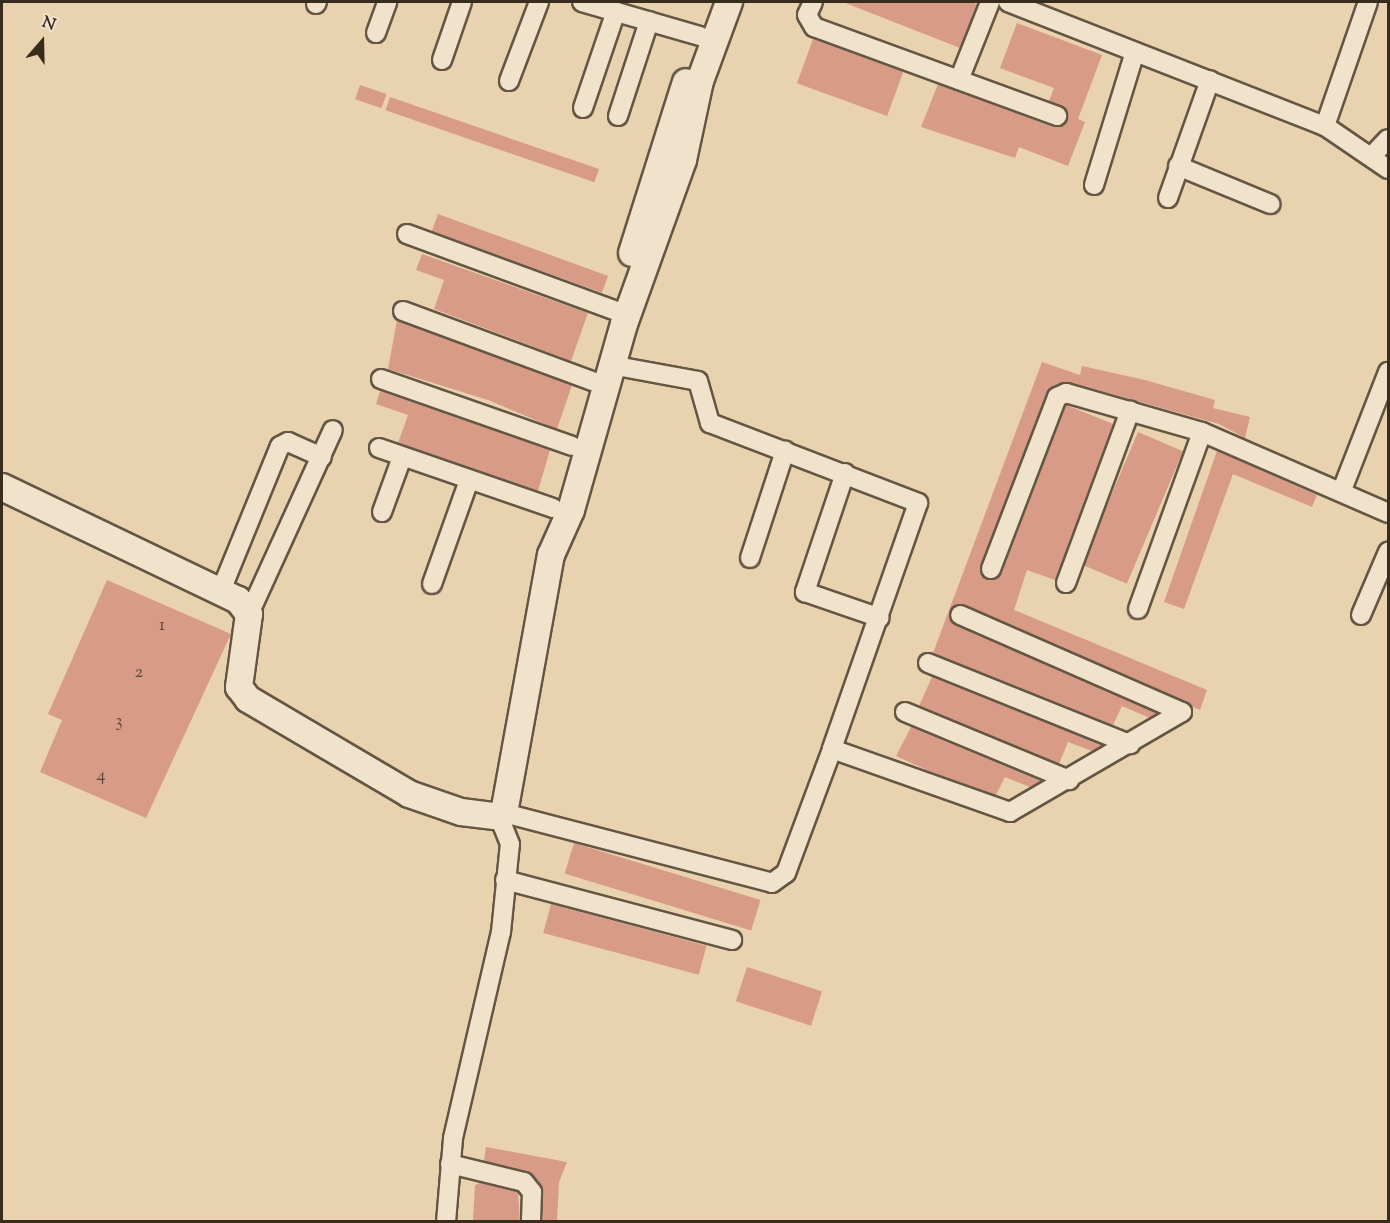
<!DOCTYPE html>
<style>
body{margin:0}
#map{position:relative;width:1390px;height:1223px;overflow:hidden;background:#e9d2b0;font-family:"Sorts Mill Goudy",serif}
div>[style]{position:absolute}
.building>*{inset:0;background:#d79b87;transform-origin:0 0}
.roads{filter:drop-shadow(2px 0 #645642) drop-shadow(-2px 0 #645642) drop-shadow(0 2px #645642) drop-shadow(0 -2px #645642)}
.street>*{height:18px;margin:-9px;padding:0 9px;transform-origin:9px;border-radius:9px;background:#f1e2cc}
.secondary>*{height:26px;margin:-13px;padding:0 13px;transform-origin:13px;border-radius:13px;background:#f1e2cc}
span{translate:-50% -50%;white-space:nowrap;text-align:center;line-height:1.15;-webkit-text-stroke:4.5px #f1e2cc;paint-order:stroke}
.number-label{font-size:18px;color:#604838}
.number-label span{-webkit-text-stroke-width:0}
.frame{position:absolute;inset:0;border:3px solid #382c1d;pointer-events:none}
.north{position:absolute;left:12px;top:12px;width:60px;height:60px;-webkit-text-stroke:4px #f1e2cc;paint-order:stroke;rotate:20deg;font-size:16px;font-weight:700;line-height:24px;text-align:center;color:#382c1d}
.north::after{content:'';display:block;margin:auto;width:21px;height:27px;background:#382c1d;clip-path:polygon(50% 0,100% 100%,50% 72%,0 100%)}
</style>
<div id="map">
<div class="building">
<i style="clip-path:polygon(843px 2px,970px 2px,977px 4px,960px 48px)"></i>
<i style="clip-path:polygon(1017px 23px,1102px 55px,1078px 119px,1085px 122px,1068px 166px,1019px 147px,1015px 158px,921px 127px,938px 84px,1053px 127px,1065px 124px,1066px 109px,1049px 101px,1054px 88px,1000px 68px)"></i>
<i style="left:813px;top:39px;width:96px;height:47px;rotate:20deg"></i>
<i style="left:360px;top:85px;width:28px;height:15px;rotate:19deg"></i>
<i style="left:390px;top:97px;width:221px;height:14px;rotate:19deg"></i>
<i style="left:438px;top:214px;width:181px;height:18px;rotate:20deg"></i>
<i style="clip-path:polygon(422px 254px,588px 313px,571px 361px,434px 309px,444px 280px,416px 270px)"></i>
<i style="clip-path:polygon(397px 320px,572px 385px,557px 429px,488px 400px,388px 369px)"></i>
<i style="clip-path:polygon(1042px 362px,1080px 375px,1082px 366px,1145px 380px,1215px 400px,1213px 408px,1250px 417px,1245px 438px,1219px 424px,1069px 382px,1052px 387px,980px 566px,988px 580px,1002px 573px,1066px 405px,1113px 424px,1055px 580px,1027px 570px,1014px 610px,1207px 690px,1200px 710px,964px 605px,950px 611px,956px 625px,1157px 713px,1150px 718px,1122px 706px,1113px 725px,933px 653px)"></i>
<i style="clip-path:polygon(380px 391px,550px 450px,538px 491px,398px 443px,408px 415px,376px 404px)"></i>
<i style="left:1138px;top:432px;width:49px;height:144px;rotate:23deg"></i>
<i style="clip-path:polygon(1217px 451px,1317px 495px,1312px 507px,1233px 474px,1184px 609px,1164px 602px)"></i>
<i style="clip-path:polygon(107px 580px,231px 634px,146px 818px,40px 772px,62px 720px,48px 714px)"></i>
<i style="clip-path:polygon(932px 677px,1103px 745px,1092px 751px,1068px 742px,1059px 764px,919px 706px)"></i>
<i style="clip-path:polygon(911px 727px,1041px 781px,1030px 787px,1005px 777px,996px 795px,931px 772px,896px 756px)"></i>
<i style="left:574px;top:843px;width:195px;height:32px;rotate:17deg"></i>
<i style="left:551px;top:904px;width:161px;height:30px;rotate:15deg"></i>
<i style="left:747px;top:967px;width:79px;height:36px;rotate:18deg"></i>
<i style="clip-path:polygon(486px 1147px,567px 1162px,559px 1182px,557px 1221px,542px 1221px,543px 1192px,533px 1175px,484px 1161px)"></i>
<i style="clip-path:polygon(480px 1183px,518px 1192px,520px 1221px,473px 1221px,475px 1185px)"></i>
</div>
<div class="roads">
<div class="street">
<i style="left:582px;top:2px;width:123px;rotate:16.1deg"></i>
<i style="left:813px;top:2px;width:14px;rotate:115deg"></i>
<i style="left:807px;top:15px;width:14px;rotate:60deg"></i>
<i style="left:814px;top:27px;width:259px;rotate:20.1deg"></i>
<i style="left:1008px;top:2px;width:340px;rotate:21.4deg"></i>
<i style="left:1325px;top:126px;width:76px;rotate:34.3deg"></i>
<i style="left:316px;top:4px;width:2px;rotate:-63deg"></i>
<i style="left:376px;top:33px;width:33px;rotate:-70deg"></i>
<i style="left:442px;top:60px;width:61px;rotate:-71deg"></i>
<i style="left:959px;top:80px;width:84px;rotate:-68.3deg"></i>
<i style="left:509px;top:81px;width:85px;rotate:-69.2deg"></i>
<i style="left:583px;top:108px;width:102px;rotate:-71.2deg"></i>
<i style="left:618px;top:116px;width:100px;rotate:-71.9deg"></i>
<i style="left:1325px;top:126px;width:131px;rotate:-70.9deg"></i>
<i style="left:1372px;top:156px;width:23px;rotate:-47deg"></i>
<i style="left:1178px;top:166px;width:100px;rotate:22.4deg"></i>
<i style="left:1094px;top:185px;width:139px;rotate:-72.9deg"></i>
<i style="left:1168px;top:198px;width:125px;rotate:-70.4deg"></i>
<i style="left:407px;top:234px;width:221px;rotate:20.2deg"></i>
<i style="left:403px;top:311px;width:202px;rotate:20.3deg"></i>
<i style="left:611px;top:365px;width:88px;rotate:10.4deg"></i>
<i style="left:698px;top:381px;width:44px;rotate:74.1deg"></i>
<i style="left:710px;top:423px;width:223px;rotate:21deg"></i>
<i style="left:918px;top:503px;width:261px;rotate:109.3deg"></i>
<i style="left:381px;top:379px;width:202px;rotate:19.3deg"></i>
<i style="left:379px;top:448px;width:184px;rotate:19deg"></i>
<i style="left:845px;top:473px;width:126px;rotate:108.6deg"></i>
<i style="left:805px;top:592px;width:79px;rotate:19.1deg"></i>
<i style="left:1342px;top:490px;width:127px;rotate:-68.7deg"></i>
<i style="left:382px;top:512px;width:59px;rotate:-70deg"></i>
<i style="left:750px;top:558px;width:113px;rotate:-71.9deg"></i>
<i style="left:991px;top:569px;width:184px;rotate:-69deg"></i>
<i style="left:1057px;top:397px;width:10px;rotate:-24deg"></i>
<i style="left:1066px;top:393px;width:141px;rotate:16deg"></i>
<i style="left:1202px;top:432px;width:203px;rotate:23.5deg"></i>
<i style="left:1066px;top:583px;width:184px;rotate:-69.6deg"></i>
<i style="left:432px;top:584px;width:110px;rotate:-70.4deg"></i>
<i style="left:222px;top:588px;width:153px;rotate:-67.8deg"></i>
<i style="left:280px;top:446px;width:9px;rotate:-27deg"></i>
<i style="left:288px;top:442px;width:37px;rotate:24deg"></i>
<i style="left:1138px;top:609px;width:188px;rotate:-70.1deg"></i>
<i style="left:249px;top:614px;width:202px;rotate:-65.5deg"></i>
<i style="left:1361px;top:615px;width:69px;rotate:-66.8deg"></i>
<i style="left:928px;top:663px;width:218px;rotate:21.9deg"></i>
<i style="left:905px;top:712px;width:178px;rotate:22.5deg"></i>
<i style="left:504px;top:813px;width:277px;rotate:14.6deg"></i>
<i style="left:772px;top:883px;width:17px;rotate:-36deg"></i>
<i style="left:786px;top:873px;width:132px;rotate:-69.6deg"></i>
<i style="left:832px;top:749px;width:189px;rotate:19.5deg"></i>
<i style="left:1010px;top:812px;width:199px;rotate:-30.2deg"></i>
<i style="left:1182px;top:712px;width:242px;rotate:-156.4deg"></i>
<i style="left:505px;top:880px;width:235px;rotate:14.8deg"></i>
<i style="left:450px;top:1164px;width:76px;rotate:13.7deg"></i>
<i style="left:524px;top:1182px;width:13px;rotate:51deg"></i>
<i style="left:532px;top:1192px;width:30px;rotate:92deg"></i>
<i style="left:446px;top:1222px;width:84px;rotate:-85.2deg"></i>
<i style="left:453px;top:1138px;width:212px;rotate:-76.9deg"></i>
<i style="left:501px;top:932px;width:88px;rotate:-84.2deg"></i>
<i style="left:510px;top:844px;width:29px;rotate:-112deg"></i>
</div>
<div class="secondary">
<i style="left:632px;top:253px;width:179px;rotate:-72.5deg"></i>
<i style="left:2px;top:487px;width:262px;rotate:25.6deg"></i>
<i style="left:238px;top:600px;width:18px;rotate:52deg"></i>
<i style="left:249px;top:614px;width:74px;rotate:97.8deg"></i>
<i style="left:239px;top:687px;width:15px;rotate:53deg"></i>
<i style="left:248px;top:699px;width:187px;rotate:30.5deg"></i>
<i style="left:409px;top:794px;width:55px;rotate:19.1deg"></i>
<i style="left:461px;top:812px;width:38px;rotate:7deg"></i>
<i style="left:499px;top:817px;width:6px;rotate:-39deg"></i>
<i style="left:504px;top:813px;width:262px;rotate:-79.7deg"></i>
<i style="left:551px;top:555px;width:49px;rotate:-66deg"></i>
<i style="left:571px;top:510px;width:193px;rotate:-74.1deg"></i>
<i style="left:624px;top:324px;width:174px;rotate:-70.2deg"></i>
<i style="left:683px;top:160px;width:81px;rotate:-77.9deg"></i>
<i style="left:700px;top:81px;width:84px;rotate:-69.8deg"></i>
</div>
</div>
<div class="number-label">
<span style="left:162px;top:626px">1</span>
<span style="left:139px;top:673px">2</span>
<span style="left:119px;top:722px">3</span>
<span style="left:101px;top:776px">4</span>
</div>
<div class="frame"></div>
<div class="north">N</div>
</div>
